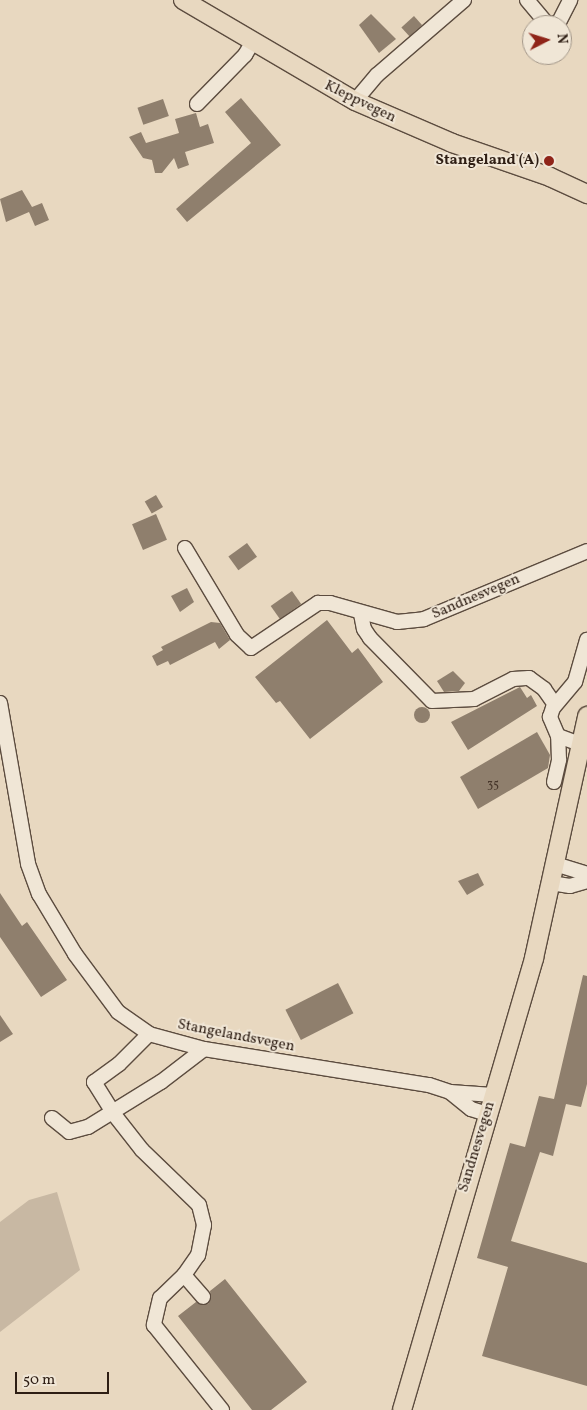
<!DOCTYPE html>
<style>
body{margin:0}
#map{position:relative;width:587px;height:1410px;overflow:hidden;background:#e8d8c0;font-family:Vollkorn,serif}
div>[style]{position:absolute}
.green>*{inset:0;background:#c8b8a3}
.building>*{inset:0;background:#8f7f6d;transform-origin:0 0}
.round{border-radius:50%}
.roads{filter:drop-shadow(1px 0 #5c4c3f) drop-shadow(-1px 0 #5c4c3f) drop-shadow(0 1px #5c4c3f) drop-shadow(0 -1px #5c4c3f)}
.minor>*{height:14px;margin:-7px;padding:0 7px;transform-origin:7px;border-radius:7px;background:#f0e6d6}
.major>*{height:18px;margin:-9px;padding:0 9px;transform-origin:9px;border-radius:9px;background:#e8d8c0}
.dots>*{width:14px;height:14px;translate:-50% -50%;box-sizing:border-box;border:2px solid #f0e6d6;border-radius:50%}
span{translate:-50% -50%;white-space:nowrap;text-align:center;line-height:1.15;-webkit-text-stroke:4px #f0e6d6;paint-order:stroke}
.number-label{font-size:12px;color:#46362a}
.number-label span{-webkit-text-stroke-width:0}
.street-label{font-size:15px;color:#2e1e14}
.poi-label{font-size:15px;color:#2e1e14;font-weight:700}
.right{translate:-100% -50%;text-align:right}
.north{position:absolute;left:522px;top:15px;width:50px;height:50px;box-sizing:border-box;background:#f0e6d6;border:1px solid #a29688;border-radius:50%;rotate:85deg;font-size:14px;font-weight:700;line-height:20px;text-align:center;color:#2e1e14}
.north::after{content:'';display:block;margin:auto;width:18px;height:22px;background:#8f2418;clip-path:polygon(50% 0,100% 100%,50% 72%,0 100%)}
.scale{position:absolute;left:15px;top:1372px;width:94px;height:22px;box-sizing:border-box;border:2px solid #2e1e14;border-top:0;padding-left:6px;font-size:15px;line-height:18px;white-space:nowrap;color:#2e1e14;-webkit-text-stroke:4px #f0e6d6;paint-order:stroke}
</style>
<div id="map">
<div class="green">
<i style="clip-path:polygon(57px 1192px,80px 1270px,0 1332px,0 1222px,29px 1200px)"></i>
</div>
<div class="building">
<i style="clip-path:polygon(371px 14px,396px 39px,379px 53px,359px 25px)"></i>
<i style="left:414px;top:16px;width:12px;height:17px;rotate:48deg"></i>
<i style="clip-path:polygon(241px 98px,281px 145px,187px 222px,176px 209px,251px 143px,225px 112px)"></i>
<i style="left:163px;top:99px;width:18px;height:27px;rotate:71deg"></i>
<i style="clip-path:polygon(196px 113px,200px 127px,208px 124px,214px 143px,185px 152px,189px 165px,178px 169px,174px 158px,162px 173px,155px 173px,152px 160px,143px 158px,129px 137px,141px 132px,146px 143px,179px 133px,175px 119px)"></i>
<i style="clip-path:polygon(22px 190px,32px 207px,42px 203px,49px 220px,35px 226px,29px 212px,6px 222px,0 199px)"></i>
<i style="left:156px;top:495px;width:14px;height:13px;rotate:60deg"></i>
<i style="left:156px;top:514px;width:28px;height:26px;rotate:67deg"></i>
<i style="left:247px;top:543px;width:17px;height:23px;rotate:54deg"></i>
<i style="clip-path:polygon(187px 588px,194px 602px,180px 612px,171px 596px)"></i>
<i style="left:292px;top:591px;width:16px;height:26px;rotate:55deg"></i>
<i style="clip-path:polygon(327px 620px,352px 653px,358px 648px,383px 682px,310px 739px,280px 701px,276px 703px,255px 677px)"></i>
<i style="clip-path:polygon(211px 622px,220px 623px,230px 640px,219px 649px,215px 642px,170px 665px,168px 661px,157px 666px,152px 656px,163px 650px,161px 647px)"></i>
<i style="clip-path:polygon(453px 671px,465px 683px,459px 691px,444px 692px,437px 681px)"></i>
<i style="clip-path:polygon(520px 687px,527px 698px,531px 695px,537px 706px,468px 750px,451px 722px)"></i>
<i class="round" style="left:414px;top:707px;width:16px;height:16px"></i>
<i style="clip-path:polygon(537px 732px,550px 755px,548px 768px,478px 809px,460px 777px)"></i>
<i style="clip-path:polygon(478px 873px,484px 885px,467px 895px,458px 881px)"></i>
<i style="clip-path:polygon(0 893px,22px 926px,27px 922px,67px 980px,41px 997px,0 937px)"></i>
<i style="clip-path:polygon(583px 975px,587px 976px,587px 1084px,581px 1107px,566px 1104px,553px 1156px,540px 1152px,511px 1241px,587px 1263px,587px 1386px,482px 1356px,508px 1267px,477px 1258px,510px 1143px,525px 1147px,539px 1096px,554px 1099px)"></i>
<i style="left:338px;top:983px;width:34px;height:59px;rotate:63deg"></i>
<i style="clip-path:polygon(0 1015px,13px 1034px,0 1042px)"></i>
<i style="clip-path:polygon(225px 1279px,307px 1382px,271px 1410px,252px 1410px,178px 1316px,196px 1302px,208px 1304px,211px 1299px,210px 1291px)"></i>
</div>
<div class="roads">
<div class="minor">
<i style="left:527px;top:0;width:33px;rotate:50deg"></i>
<i style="left:548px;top:25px;width:11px;rotate:-15deg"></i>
<i style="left:559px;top:22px;width:25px;rotate:-63deg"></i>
<i style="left:355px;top:101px;width:34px;rotate:-50deg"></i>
<i style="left:377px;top:75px;width:115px;rotate:-40.8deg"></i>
<i style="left:197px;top:104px;width:69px;rotate:-45.6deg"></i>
<i style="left:245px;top:55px;width:14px;rotate:-60deg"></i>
<i style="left:185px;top:548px;width:101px;rotate:59.1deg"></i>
<i style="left:237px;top:635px;width:19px;rotate:43deg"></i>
<i style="left:251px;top:648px;width:81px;rotate:-33.9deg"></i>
<i style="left:318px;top:603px;width:12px"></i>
<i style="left:330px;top:603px;width:70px;rotate:15.8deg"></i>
<i style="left:397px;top:622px;width:27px;rotate:-6deg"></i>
<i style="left:424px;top:619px;width:177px;rotate:-22.6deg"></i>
<i style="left:361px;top:614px;width:15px;rotate:79deg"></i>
<i style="left:364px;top:629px;width:11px;rotate:56deg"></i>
<i style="left:370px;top:638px;width:88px;rotate:45.5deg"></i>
<i style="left:432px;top:701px;width:42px;rotate:-2.7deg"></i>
<i style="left:474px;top:699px;width:44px;rotate:-27.1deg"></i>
<i style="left:513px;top:679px;width:16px;rotate:-4deg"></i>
<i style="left:529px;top:678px;width:19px;rotate:36deg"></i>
<i style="left:544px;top:689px;width:19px;rotate:55deg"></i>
<i style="left:0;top:703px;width:163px;rotate:80.1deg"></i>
<i style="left:28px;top:864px;width:32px;rotate:70deg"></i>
<i style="left:39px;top:894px;width:70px;rotate:59deg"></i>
<i style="left:75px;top:954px;width:72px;rotate:53.4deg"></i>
<i style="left:118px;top:1012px;width:38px;rotate:35deg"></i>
<i style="left:149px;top:1034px;width:57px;rotate:15.3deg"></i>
<i style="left:204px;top:1049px;width:228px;rotate:9.1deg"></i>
<i style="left:429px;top:1085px;width:22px;rotate:18deg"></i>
<i style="left:450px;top:1092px;width:27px;rotate:39deg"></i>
<i style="left:471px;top:1109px;width:17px;rotate:17deg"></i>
<i style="left:580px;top:744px;width:23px;rotate:-160deg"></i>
<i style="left:558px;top:736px;width:21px;rotate:-113deg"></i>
<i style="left:550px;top:717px;width:9px;rotate:-72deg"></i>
<i style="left:553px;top:708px;width:34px;rotate:-50deg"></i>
<i style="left:575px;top:682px;width:44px;rotate:-74.1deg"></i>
<i style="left:554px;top:782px;width:23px;rotate:-77deg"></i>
<i style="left:559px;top:760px;width:24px;rotate:-92deg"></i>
<i style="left:555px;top:864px;width:34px;rotate:17deg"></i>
<i style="left:551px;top:883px;width:19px;rotate:9deg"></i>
<i style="left:570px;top:886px;width:18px;rotate:-16deg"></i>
<i style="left:149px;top:1034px;width:42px;rotate:135deg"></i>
<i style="left:119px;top:1064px;width:31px;rotate:144deg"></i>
<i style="left:94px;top:1082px;width:36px;rotate:58deg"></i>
<i style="left:113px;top:1113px;width:47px;rotate:51.9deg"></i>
<i style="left:142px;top:1150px;width:79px;rotate:44deg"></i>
<i style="left:199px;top:1205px;width:21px;rotate:76deg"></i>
<i style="left:204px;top:1225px;width:31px;rotate:101deg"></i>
<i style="left:198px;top:1255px;width:24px;rotate:125deg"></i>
<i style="left:184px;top:1275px;width:33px;rotate:136deg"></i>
<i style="left:160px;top:1298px;width:28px;rotate:103deg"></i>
<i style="left:154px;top:1325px;width:109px;rotate:51.3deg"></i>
<i style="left:450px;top:1092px;width:43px;rotate:4deg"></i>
<i style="left:52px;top:1118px;width:22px;rotate:39deg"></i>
<i style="left:69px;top:1132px;width:20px;rotate:-15deg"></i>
<i style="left:88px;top:1127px;width:86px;rotate:-31.7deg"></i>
<i style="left:161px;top:1082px;width:54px;rotate:-37.5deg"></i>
<i style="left:184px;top:1275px;width:29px;rotate:49deg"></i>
</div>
<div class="major">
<i style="left:183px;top:0;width:199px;rotate:30.4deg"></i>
<i style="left:355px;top:101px;width:106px;rotate:23.4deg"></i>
<i style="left:452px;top:143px;width:104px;rotate:19.1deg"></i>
<i style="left:550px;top:177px;width:41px;rotate:24.7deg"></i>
<i style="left:402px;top:1410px;width:471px;rotate:-73.7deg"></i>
<i style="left:534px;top:958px;width:248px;rotate:-77.6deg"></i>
</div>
</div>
<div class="dots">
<i style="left:549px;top:161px;background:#8f2418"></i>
</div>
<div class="number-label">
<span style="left:493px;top:786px">35</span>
</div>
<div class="street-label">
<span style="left:360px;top:102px;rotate:26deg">Kleppvegen</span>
<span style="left:476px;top:597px;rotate:-23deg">Sandnesvegen</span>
<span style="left:236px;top:1036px;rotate:11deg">Stangelandsvegen</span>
<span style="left:477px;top:1147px;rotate:-73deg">Sandnesvegen</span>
</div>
<div class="poi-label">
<span class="right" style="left:539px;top:161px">Stangeland (A)</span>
</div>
<div class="north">N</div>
<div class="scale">50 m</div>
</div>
